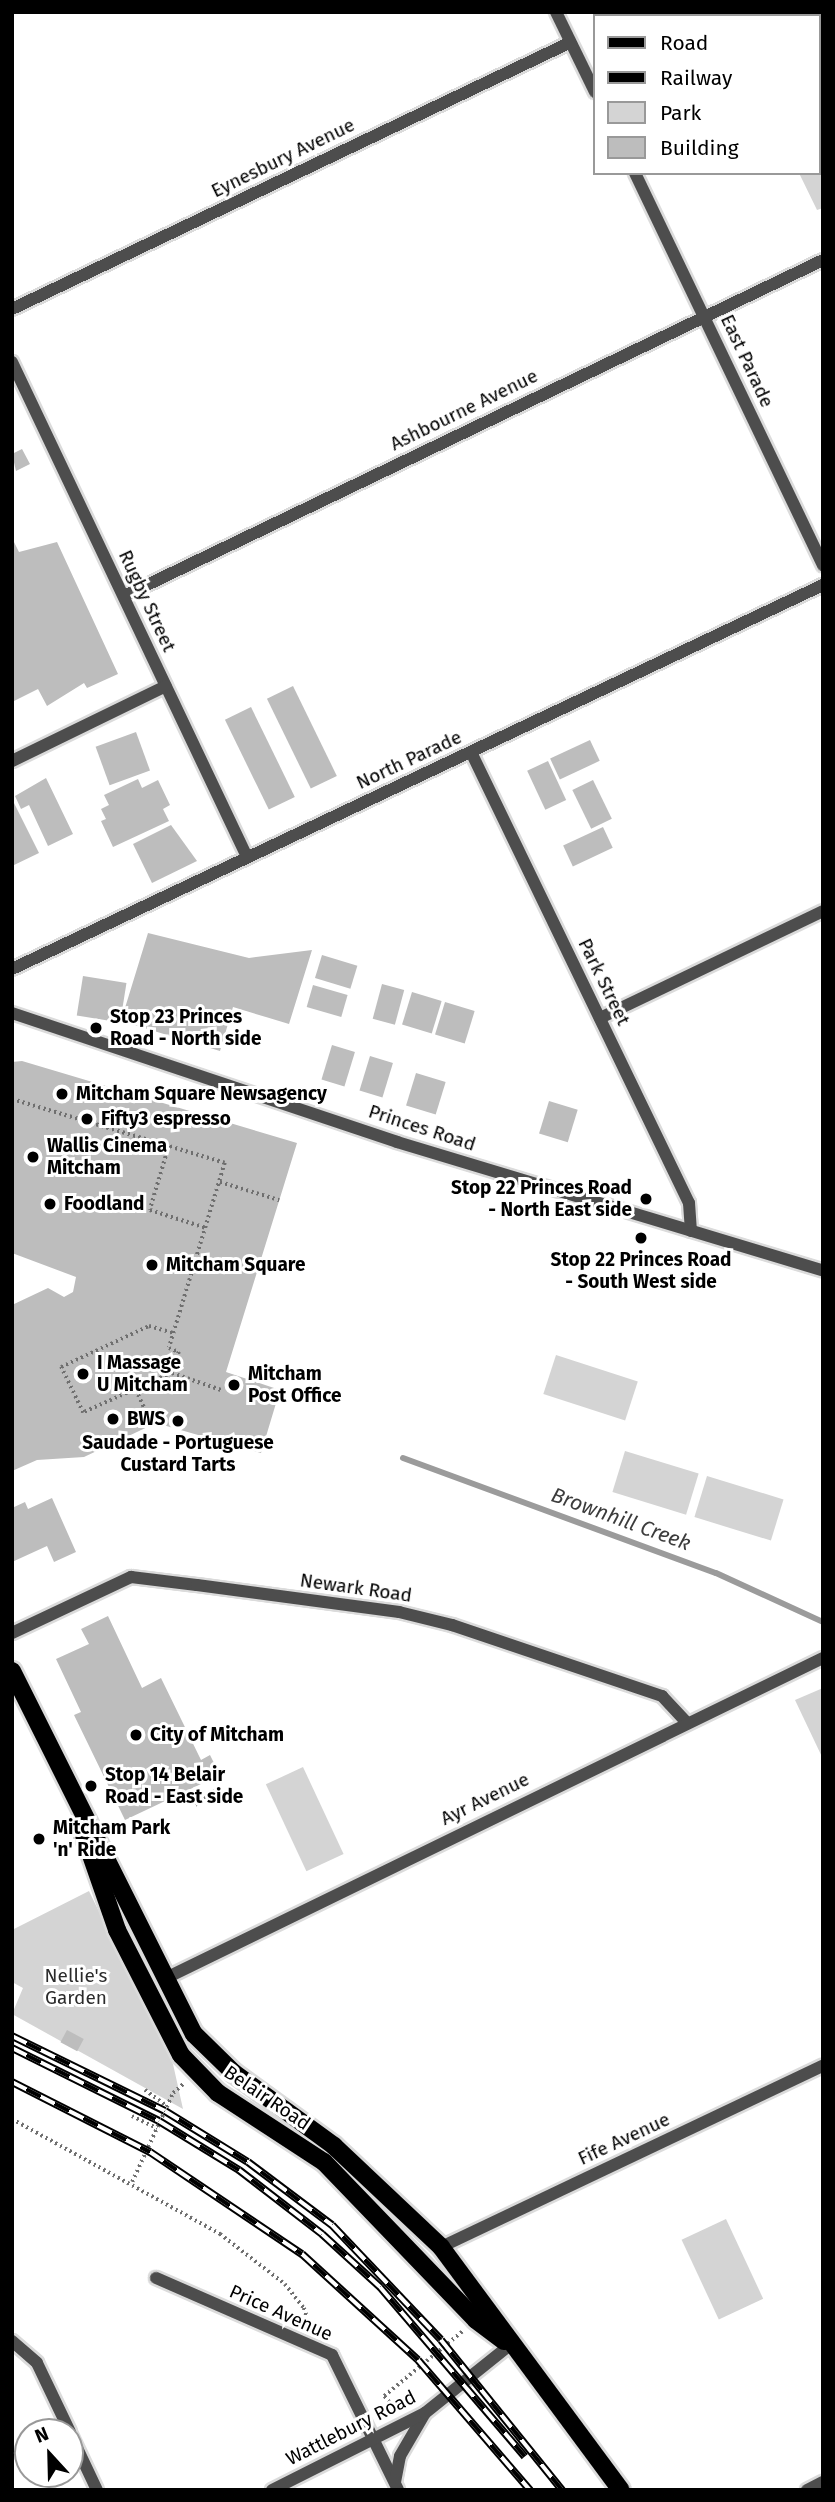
<!DOCTYPE html>
<style>
body{margin:0}
#map{position:relative;width:835px;height:2502px;overflow:hidden;background:#fff;font-family:"Fira Sans",sans-serif}
div>[style]{position:absolute}
.green>*{inset:0;background:#d4d4d4;transform-origin:0 0}
.stream>*{height:6px;margin:-3px;padding:0 3px;transform-origin:3px;border-radius:3px;background:#9b9b9b}
.building>*{inset:0;background:#bdbdbd;transform-origin:0 0}
.path>*{height:3.5px;margin-top:-1.75px;transform-origin:0;background:repeating-linear-gradient(90deg,#6f6f6f 0 2px,transparent 0 5.5px)}
.roads{filter:drop-shadow(2px 0 #dbdbdb) drop-shadow(-2px 0 #dbdbdb) drop-shadow(0 2px #dbdbdb) drop-shadow(0 -2px #dbdbdb)}
.minor>*{height:12px;margin:-6px;padding:0 6px;transform-origin:6px;border-radius:6px;background:#4d4d4d}
.major>*{height:18px;margin:-9px;padding:0 9px;transform-origin:9px;border-radius:9px;background:#000}
.rail>*{height:8px;margin-top:-4px;transform-origin:0;background:repeating-linear-gradient(90deg,#fff 0 16px,#000 0 32px);box-sizing:border-box;border-block:2px solid #000}
.dots>*{width:19px;height:19px;translate:-50% -50%;box-sizing:border-box;border:4px solid #fff;border-radius:50%}
span{translate:-50% -50%;white-space:nowrap;text-align:center;line-height:1.15;-webkit-text-stroke:6px #fff;paint-order:stroke}
.street-label{font-size:19px;color:#000}
.poi-label{font-size:19px;color:#000;font-weight:700}
.left{translate:0 -50%;text-align:left}
.right{translate:-100% -50%;text-align:right}
.park-label{font-size:19px;color:#2b2b2b}
.water-label{font-size:21px;color:#3c3c3c;font-style:italic}
.frame{position:absolute;inset:0;border:14px solid #000;pointer-events:none}
.legend{position:absolute;left:593px;top:14px;width:228px;height:161px;box-sizing:border-box;background:#fff;border:2px solid #999;margin:0;padding:9px 12px;list-style:none;font-size:21px;color:#000}
.legend li{display:flex;align-items:center;gap:14px;height:35px}
.legend b{width:35px;border:2px solid #999}
.north{position:absolute;left:14px;top:2418px;width:70px;height:70px;box-sizing:border-box;background:#fff;border:2px solid #999;border-radius:50%;rotate:338deg;font-size:19px;font-weight:700;line-height:28px;text-align:center;color:#000}
.north::after{content:'';display:block;margin:auto;width:24px;height:32px;background:#000;clip-path:polygon(50% 0,100% 100%,50% 72%,0 100%)}
</style>
<div id="map">
<div class="green">
<i style="clip-path:polygon(820px 112px,823px 208px,817px 210px,799px 173px,819px 173px)"></i>
<i style="left:556px;top:1355px;width:86px;height:41px;rotate:18deg"></i>
<i style="left:625px;top:1451px;width:77px;height:43px;rotate:17deg"></i>
<i style="left:707px;top:1476px;width:80px;height:43px;rotate:17deg"></i>
<i style="clip-path:polygon(823px 1688px,823px 1759px,795px 1700px)"></i>
<i style="left:303px;top:1767px;width:96px;height:41px;rotate:65deg"></i>
<i style="clip-path:polygon(89px 1891px,173px 2064px,183px 2109px,12px 2014px,23px 1988px,12px 1982px,12px 1930px)"></i>
<i style="left:726px;top:2219px;width:88px;height:49px;rotate:65deg"></i>
</div>
<div class="stream">
<i style="left:403px;top:1458px;width:333px;rotate:20.2deg"></i>
<i style="left:716px;top:1573px;width:118px;rotate:24.6deg"></i>
</div>
<div class="building">
<i style="clip-path:polygon(22px 449px,30px 464px,16px 471px,12px 454px)"></i>
<i style="clip-path:polygon(12px 538px,19px 552px,57px 542px,118px 674px,87px 688px,84px 683px,47px 706px,38px 689px,12px 702px)"></i>
<i style="left:293px;top:686px;width:100px;height:29px;rotate:64deg"></i>
<i style="left:251px;top:707px;width:100px;height:29px;rotate:64deg"></i>
<i style="left:136px;top:732px;width:41px;height:43px;rotate:70deg"></i>
<i style="left:590px;top:740px;width:23px;height:44px;rotate:65deg"></i>
<i style="left:548px;top:761px;width:43px;height:23px;rotate:65deg"></i>
<i style="clip-path:polygon(46px 778px,73px 834px,48px 846px,29px 805px,21px 809px,15px 796px)"></i>
<i style="clip-path:polygon(138px 779px,142px 788px,158px 780px,170px 805px,163px 809px,169px 821px,113px 847px,101px 821px,106px 819px,101px 809px,109px 805px,104px 795px)"></i>
<i style="left:593px;top:780px;width:43px;height:23px;rotate:64deg"></i>
<i style="clip-path:polygon(12px 799px,39px 853px,12px 866px)"></i>
<i style="clip-path:polygon(171px 825px,197px 861px,152px 883px,133px 844px)"></i>
<i style="left:603px;top:827px;width:23px;height:44px;rotate:65deg"></i>
<i style="clip-path:polygon(148px 933px,249px 958px,312px 950px,289px 1024px,233px 1007px,220px 1051px,121px 1021px)"></i>
<i style="left:322px;top:955px;width:37px;height:24px;rotate:17deg"></i>
<i style="left:83px;top:976px;width:44px;height:40px;rotate:9deg"></i>
<i style="left:382px;top:984px;width:23px;height:36px;rotate:15deg"></i>
<i style="left:313px;top:985px;width:36px;height:23px;rotate:16deg"></i>
<i style="left:412px;top:992px;width:31px;height:34px;rotate:17deg"></i>
<i style="left:445px;top:1002px;width:31px;height:34px;rotate:17deg"></i>
<i style="left:332px;top:1045px;width:24px;height:36px;rotate:17deg"></i>
<i style="left:370px;top:1056px;width:24px;height:36px;rotate:17deg"></i>
<i style="clip-path:polygon(22px 1061px,297px 1143px,226px 1372px,280px 1390px,261px 1453px,156px 1423px,84px 1457px,37px 1460px,12px 1471px,12px 1305px,48px 1288px,64px 1297px,73px 1292px,76px 1277px,12px 1253px,12px 1062px)"></i>
<i style="left:416px;top:1073px;width:31px;height:34px;rotate:17deg"></i>
<i style="left:549px;top:1101px;width:30px;height:34px;rotate:17deg"></i>
<i style="clip-path:polygon(52px 1498px,76px 1552px,54px 1562px,47px 1546px,12px 1562px,12px 1508px,25px 1502px,28px 1509px)"></i>
<i style="clip-path:polygon(108px 1616px,142px 1688px,161px 1678px,201px 1760px,210px 1755px,220px 1775px,125px 1820px,74px 1715px,81px 1712px,56px 1659px,89px 1644px,81px 1629px)"></i>
<i style="left:67px;top:2030px;width:19px;height:14px;rotate:28deg"></i>
</div>
<div class="path">
<i style="left:723px;top:16px;width:8px;rotate:-30deg"></i>
<i style="left:12px;top:1099px;width:222px;rotate:16.7deg"></i>
<i style="left:225px;top:1163px;width:193px;rotate:106.8deg"></i>
<i style="left:169px;top:1348px;width:11px;rotate:22deg"></i>
<i style="left:179px;top:1352px;width:22px;rotate:108deg"></i>
<i style="left:172px;top:1373px;width:52px;rotate:19.1deg"></i>
<i style="left:169px;top:1146px;width:67px;rotate:106.5deg"></i>
<i style="left:150px;top:1210px;width:59px;rotate:17.8deg"></i>
<i style="left:220px;top:1182px;width:62px;rotate:17deg"></i>
<i style="left:172px;top:1373px;width:98px;rotate:155.8deg"></i>
<i style="left:83px;top:1413px;width:51px;rotate:-115.6deg"></i>
<i style="left:61px;top:1367px;width:97px;rotate:-25deg"></i>
<i style="left:149px;top:1326px;width:25px;rotate:16deg"></i>
<i style="left:136px;top:1390px;width:40px;rotate:65deg"></i>
<i style="left:195px;top:1805px;width:26px;rotate:-36deg"></i>
<i style="left:145px;top:2090px;width:27px;rotate:36deg"></i>
<i style="left:132px;top:2116px;width:28px;rotate:26deg"></i>
<i style="left:12px;top:2119px;width:238px;rotate:28.9deg"></i>
<i style="left:220px;top:2234px;width:82px;rotate:37.6deg"></i>
<i style="left:285px;top:2284px;width:31px;rotate:52deg"></i>
<i style="left:304px;top:2308px;width:23px;rotate:72deg"></i>
<i style="left:132px;top:2182px;width:98px;rotate:-65.3deg"></i>
<i style="left:173px;top:2093px;width:15px;rotate:-42deg"></i>
<i style="left:396px;top:2411px;width:19px;rotate:-129deg"></i>
<i style="left:384px;top:2396px;width:104px;rotate:-39.5deg"></i>
</div>
<div class="roads">
<div class="minor">
<i style="left:556px;top:12px;width:89px;rotate:64deg"></i>
<i style="left:635px;top:173px;width:435px;rotate:64.4deg"></i>
<i style="left:12px;top:309px;width:619px;rotate:-25.53deg"></i>
<i style="left:12px;top:362px;width:548px;rotate:64.6deg"></i>
<i style="left:124px;top:596px;width:776px;rotate:-25.67deg"></i>
<i style="left:471px;top:752px;width:501px;rotate:64.2deg"></i>
<i style="left:689px;top:1203px;width:28px;rotate:86deg"></i>
<i style="left:12px;top:761px;width:171px;rotate:-26deg"></i>
<i style="left:12px;top:969px;width:897px;rotate:-25.34deg"></i>
<i style="left:12px;top:1013px;width:406px;rotate:18.5deg"></i>
<i style="left:397px;top:1142px;width:445px;rotate:16.8deg"></i>
<i style="left:600px;top:1018px;width:247px;rotate:-25.6deg"></i>
<i style="left:12px;top:1633px;width:132px;rotate:-25.2deg"></i>
<i style="left:131px;top:1577px;width:66px;rotate:6.9deg"></i>
<i style="left:197px;top:1585px;width:204px;rotate:7.6deg"></i>
<i style="left:399px;top:1612px;width:55px;rotate:13.8deg"></i>
<i style="left:452px;top:1625px;width:222px;rotate:18.7deg"></i>
<i style="left:662px;top:1696px;width:34px;rotate:47deg"></i>
<i style="left:166px;top:1978px;width:731px;rotate:-25.97deg"></i>
<i style="left:441px;top:2247px;width:423px;rotate:-25.4deg"></i>
<i style="left:156px;top:2278px;width:192px;rotate:23.6deg"></i>
<i style="left:332px;top:2355px;width:150px;rotate:63.9deg"></i>
<i style="left:12px;top:2341px;width:33px;rotate:41deg"></i>
<i style="left:37px;top:2363px;width:76px;rotate:64.4deg"></i>
<i style="left:70px;top:2433px;width:63px;rotate:64.7deg"></i>
<i style="left:395px;top:2482px;width:26px;rotate:-79deg"></i>
<i style="left:400px;top:2456px;width:50px;rotate:-59.8deg"></i>
<i style="left:272px;top:2490px;width:171px;rotate:-26.7deg"></i>
<i style="left:425px;top:2413px;width:109px;rotate:-38.7deg"></i>
<i style="left:807px;top:2490px;width:18px;rotate:-27deg"></i>
</div>
<div class="major">
<i style="left:12px;top:1671px;width:406px;rotate:63.4deg"></i>
<i style="left:194px;top:2034px;width:56px;rotate:44.3deg"></i>
<i style="left:234px;top:2073px;width:124px;rotate:36.1deg"></i>
<i style="left:334px;top:2146px;width:147px;rotate:43.3deg"></i>
<i style="left:441px;top:2247px;width:302px;rotate:53.5deg"></i>
<i style="left:84px;top:1835px;width:101px;rotate:70.8deg"></i>
<i style="left:117px;top:1930px;width:140px;rotate:62.9deg"></i>
<i style="left:181px;top:2055px;width:53px;rotate:45.8deg"></i>
<i style="left:218px;top:2093px;width:126px;rotate:33.1deg"></i>
<i style="left:324px;top:2162px;width:219px;rotate:46.1deg"></i>
<i style="left:476px;top:2320px;width:35px;rotate:37deg"></i>
</div>
</div>
<div class="rail">
<i style="left:12px;top:2036px;width:170px;rotate:26.1deg"></i>
<i style="left:165px;top:2111px;width:97px;rotate:31.6deg"></i>
<i style="left:248px;top:2162px;width:105px;rotate:36.9deg"></i>
<i style="left:332px;top:2225px;width:158px;rotate:46.5deg"></i>
<i style="left:441px;top:2340px;width:193px;rotate:51.1deg"></i>
<i style="left:12px;top:2048px;width:164px;rotate:26.4deg"></i>
<i style="left:159px;top:2121px;width:94px;rotate:31.5deg"></i>
<i style="left:239px;top:2170px;width:105px;rotate:37.6deg"></i>
<i style="left:322px;top:2234px;width:79px;rotate:42.4deg"></i>
<i style="left:380px;top:2287px;width:223px;rotate:49.5deg"></i>
<i style="left:12px;top:2082px;width:155px;rotate:26.9deg"></i>
<i style="left:150px;top:2152px;width:183px;rotate:33.9deg"></i>
<i style="left:302px;top:2254px;width:157px;rotate:42.4deg"></i>
<i style="left:418px;top:2360px;width:172px;rotate:49.3deg"></i>
</div>
<div class="dots">
<i style="left:96px;top:1028px;background:#000"></i>
<i style="left:62px;top:1094px;background:#000"></i>
<i style="left:87px;top:1119px;background:#000"></i>
<i style="left:33px;top:1157px;background:#000"></i>
<i style="left:646px;top:1199px;background:#000"></i>
<i style="left:50px;top:1204px;background:#000"></i>
<i style="left:641px;top:1238px;background:#000"></i>
<i style="left:152px;top:1265px;background:#000"></i>
<i style="left:83px;top:1374px;background:#000"></i>
<i style="left:234px;top:1385px;background:#000"></i>
<i style="left:113px;top:1419px;background:#000"></i>
<i style="left:178px;top:1421px;background:#000"></i>
<i style="left:136px;top:1735px;background:#000"></i>
<i style="left:91px;top:1786px;background:#000"></i>
<i style="left:39px;top:1839px;background:#000"></i>
</div>
<div class="street-label">
<span style="left:283px;top:158px;rotate:-26deg">Eynesbury Avenue</span>
<span style="left:747px;top:361px;rotate:65deg">East Parade</span>
<span style="left:464px;top:410px;rotate:-26deg">Ashbourne Avenue</span>
<span style="left:147px;top:601px;rotate:65deg">Rugby Street</span>
<span style="left:409px;top:760px;rotate:-25deg">North Parade</span>
<span style="left:604px;top:982px;rotate:64deg">Park Street</span>
<span style="left:422px;top:1128px;rotate:18deg">Princes Road</span>
<span style="left:356px;top:1588px;rotate:8deg">Newark Road</span>
<span style="left:485px;top:1799px;rotate:-26deg">Ayr Avenue</span>
<span style="left:267px;top:2098px;rotate:34deg">Belair Road</span>
<span style="left:624px;top:2139px;rotate:-25deg">Fife Avenue</span>
<span style="left:281px;top:2313px;rotate:24deg">Price Avenue</span>
<span style="left:351px;top:2428px;rotate:-27deg">Wattlebury Road</span>
</div>
<div class="poi-label">
<span class="left" style="left:110px;top:1028px">Stop 23 Princes<br>Road - North side</span>
<span class="left" style="left:76px;top:1094px">Mitcham Square Newsagency</span>
<span class="left" style="left:101px;top:1119px">Fifty3 espresso</span>
<span class="left" style="left:47px;top:1157px">Wallis Cinema<br>Mitcham</span>
<span class="right" style="left:632px;top:1199px">Stop 22 Princes Road<br>- North East side</span>
<span class="left" style="left:64px;top:1204px">Foodland</span>
<span style="left:641px;top:1271px">Stop 22 Princes Road<br>- South West side</span>
<span class="left" style="left:166px;top:1265px">Mitcham Square</span>
<span class="left" style="left:97px;top:1374px">I Massage<br>U Mitcham</span>
<span class="left" style="left:248px;top:1385px">Mitcham<br>Post Office</span>
<span class="left" style="left:127px;top:1419px">BWS</span>
<span style="left:178px;top:1454px">Saudade - Portuguese<br>Custard Tarts</span>
<span class="left" style="left:150px;top:1735px">City of Mitcham</span>
<span class="left" style="left:105px;top:1786px">Stop 14 Belair<br>Road - East side</span>
<span class="left" style="left:53px;top:1839px">Mitcham Park<br>'n' Ride</span>
</div>
<div class="park-label">
<span style="left:76px;top:1987px">Nellie's<br>Garden</span>
</div>
<div class="water-label">
<span style="left:621px;top:1519px;rotate:20deg">Brownhill Creek</span>
</div>
<div class="frame"></div>
<ul class="legend">
<li><b style="height:9px;background:#000"></b>Road</li>
<li><b style="height:9px;background:#000"></b>Railway</li>
<li><b style="height:19px;background:#d4d4d4"></b>Park</li>
<li><b style="height:19px;background:#bdbdbd"></b>Building</li>
</ul>
<div class="north">N</div>
</div>
